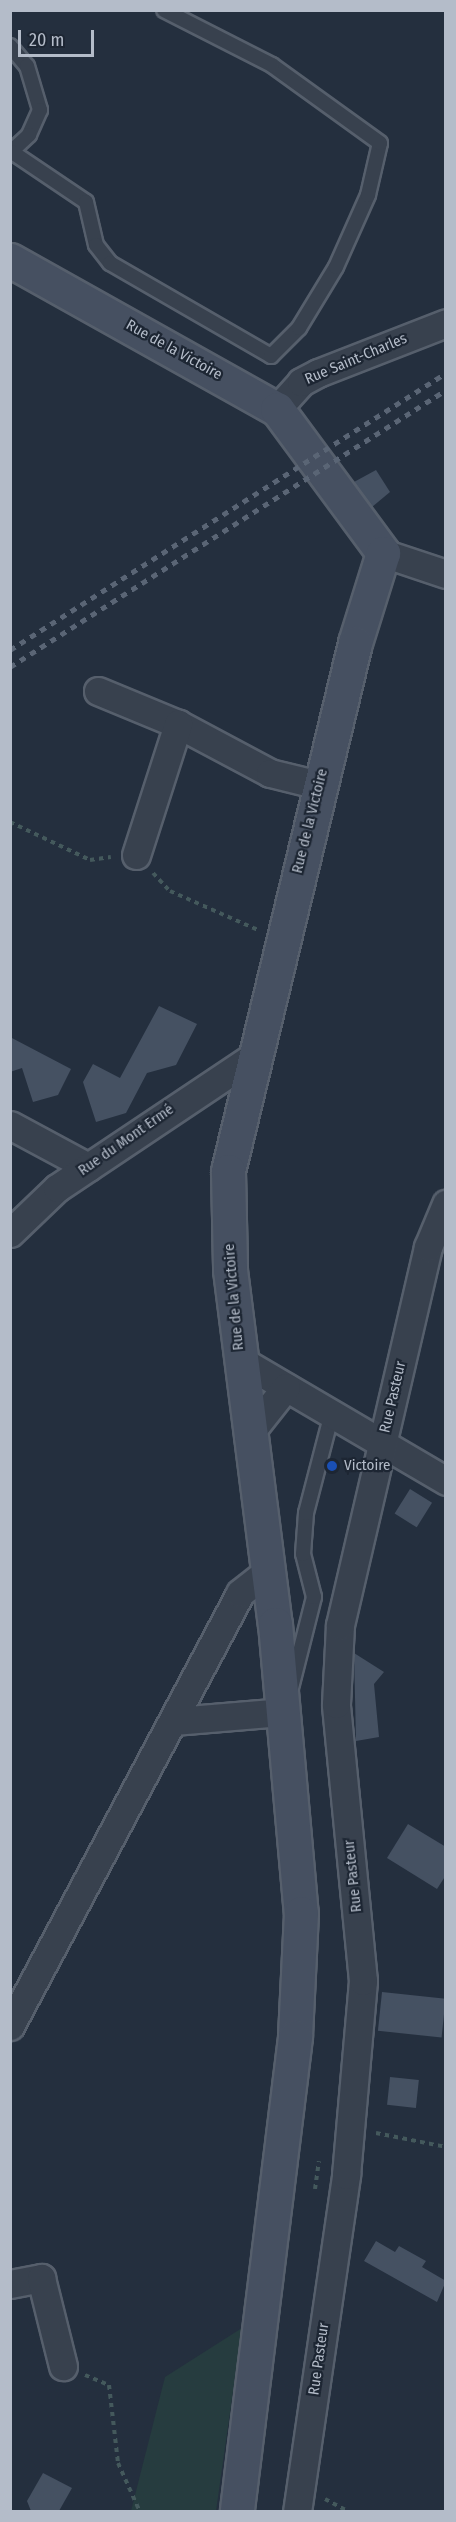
<!DOCTYPE html>
<meta charset="utf-8">
<style>
body{margin:0}
#map{position:relative;width:456px;height:2522px;overflow:hidden;background:#242f3e;font-family:"Fira Sans Condensed",sans-serif}
div>[style]{position:absolute}
.green>*{inset:0;background:#263c3f}
.building>*{inset:0;background:#455162;transform-origin:0 0}
.path>*{height:4px;margin-top:-2px;transform-origin:0;background:repeating-linear-gradient(90deg,#44595c 0 4.5px,transparent 0 9px)}
.roads{filter:drop-shadow(2px 0 #565f6c) drop-shadow(-2px 0 #565f6c) drop-shadow(0 2px #565f6c) drop-shadow(0 -2px #565f6c)}
.lane>*{height:14px;margin:-7px;padding:0 7px;transform-origin:7px;border-radius:7px;background:#38414e}
.street>*{height:27px;margin:-13.5px;padding:0 13.5px;transform-origin:13.5px;border-radius:13.5px;background:#38414e}
.secondary>*{height:33px;margin:-16.5px;padding:0 16.5px;transform-origin:16.5px;border-radius:16.5px;background:#465061}
.rail>*{height:4.5px;margin-top:-2.25px;transform-origin:0;background:repeating-linear-gradient(90deg,#5a6575 0 6px,transparent 0 12px)}
.dots>*{width:16px;height:16px;translate:-50% -50%;box-sizing:border-box;border:3px solid #1d2633;border-radius:50%}
span{translate:-50% -50%;white-space:nowrap;text-align:center;line-height:1.15;-webkit-text-stroke:4.5px #1d2633;paint-order:stroke}
.street-label{font-size:15px;color:#b4bcc9}
.poi-label{font-size:15px;color:#b4bcc9}
.left{translate:0 -50%;text-align:left}
.frame{position:absolute;inset:0;border:12px solid #b4bcc9;pointer-events:none}
.scale{position:absolute;left:18px;top:30px;width:76px;height:27px;box-sizing:border-box;border:3px solid #b4bcc9;border-top:0;padding-left:8px;font-size:18px;line-height:21px;white-space:nowrap;color:#b4bcc9;-webkit-text-stroke:4px #1d2633;paint-order:stroke}
</style>
<div id="map">
<div class="green">
<i style="clip-path:polygon(242px 2328px,216px 2511px,131px 2511px,165px 2377px)"></i>
</div>
<div class="building">
<i style="clip-path:polygon(376px 470px,390px 492px,372px 507px,354px 482px)"></i>
<i style="clip-path:polygon(159px 1006px,197px 1024px,176px 1065px,147px 1073px,126px 1113px,96px 1122px,83px 1082px,93px 1064px,120px 1078px)"></i>
<i style="clip-path:polygon(10px 1037px,71px 1069px,58px 1095px,33px 1102px,22px 1068px,10px 1072px)"></i>
<i style="left:410px;top:1489px;width:26px;height:29px;rotate:32deg"></i>
<i style="clip-path:polygon(354px 1653px,384px 1672px,374px 1684px,379px 1737px,356px 1741px)"></i>
<i style="clip-path:polygon(408px 1824px,446px 1847px,446px 1875px,437px 1889px,387px 1858px)"></i>
<i style="left:382px;top:1992px;width:64px;height:39px;rotate:6deg"></i>
<i style="left:390px;top:2077px;width:29px;height:28px;rotate:6deg"></i>
<i style="clip-path:polygon(376px 2241px,395px 2252px,399px 2246px,426px 2261px,422px 2267px,446px 2281px,437px 2302px,364px 2261px)"></i>
<i style="clip-path:polygon(43px 2473px,72px 2488px,59px 2511px,31px 2511px,27px 2501px)"></i>
</div>
<div class="path">
<i style="left:10px;top:822px;width:89px;rotate:25.4deg"></i>
<i style="left:90px;top:860px;width:21px;rotate:-8deg"></i>
<i style="left:153px;top:873px;width:25px;rotate:47deg"></i>
<i style="left:170px;top:891px;width:96px;rotate:23.9deg"></i>
<i style="left:376px;top:2133px;width:71px;rotate:11.3deg"></i>
<i style="left:315px;top:2189px;width:28px;rotate:-82deg"></i>
<i style="left:85px;top:2375px;width:26px;rotate:23deg"></i>
<i style="left:109px;top:2385px;width:79px;rotate:83.4deg"></i>
<i style="left:118px;top:2463px;width:54px;rotate:65.8deg"></i>
<i style="left:325px;top:2499px;width:27px;rotate:28deg"></i>
</div>
<div class="roads">
<div class="lane">
<i style="left:10px;top:46px;width:26px;rotate:50deg"></i>
<i style="left:27px;top:66px;width:46px;rotate:73.5deg"></i>
<i style="left:40px;top:110px;width:27px;rotate:114deg"></i>
<i style="left:29px;top:135px;width:26px;rotate:137deg"></i>
<i style="left:12px;top:152px;width:89px;rotate:34deg"></i>
<i style="left:86px;top:202px;width:44px;rotate:76.9deg"></i>
<i style="left:96px;top:245px;width:23px;rotate:52deg"></i>
<i style="left:110px;top:263px;width:186px;rotate:30deg"></i>
<i style="left:271px;top:356px;width:40px;rotate:-45deg"></i>
<i style="left:299px;top:328px;width:71px;rotate:-58.8deg"></i>
<i style="left:336px;top:267px;width:79px;rotate:-66deg"></i>
<i style="left:368px;top:195px;width:53px;rotate:-77deg"></i>
<i style="left:380px;top:143px;width:133px;rotate:-144.2deg"></i>
<i style="left:272px;top:65px;width:121px;rotate:-153deg"></i>
<i style="left:291px;top:1688px;width:94px;rotate:-75.8deg"></i>
<i style="left:314px;top:1597px;width:44px;rotate:-104.3deg"></i>
<i style="left:303px;top:1554px;width:41px;rotate:-85.8deg"></i>
<i style="left:306px;top:1513px;width:103px;rotate:-75.4deg"></i>
</div>
<div class="street">
<i style="left:277px;top:409px;width:36px;rotate:-48deg"></i>
<i style="left:301px;top:382px;width:19px;rotate:-28deg"></i>
<i style="left:318px;top:373px;width:137px;rotate:-21.3deg"></i>
<i style="left:383px;top:553px;width:66px;rotate:18.4deg"></i>
<i style="left:98px;top:691px;width:87px;rotate:22.4deg"></i>
<i style="left:178px;top:724px;width:104px;rotate:28deg"></i>
<i style="left:270px;top:773px;width:50px;rotate:13.8deg"></i>
<i style="left:136px;top:855px;width:138px;rotate:-72.2deg"></i>
<i style="left:10px;top:1125px;width:89px;rotate:28.3deg"></i>
<i style="left:10px;top:1233px;width:65px;rotate:-43.8deg"></i>
<i style="left:57px;top:1188px;width:232px;rotate:-33.8deg"></i>
<i style="left:240px;top:1360px;width:239px;rotate:30.4deg"></i>
<i style="left:248px;top:1435px;width:61px;rotate:-51.6deg"></i>
<i style="left:175px;top:1721px;width:108px;rotate:-4.8deg"></i>
<i style="left:10px;top:2026px;width:490px;rotate:-62deg"></i>
<i style="left:240px;top:1593px;width:34px;rotate:-38deg"></i>
<i style="left:10px;top:2284px;width:32px;rotate:-11deg"></i>
<i style="left:41px;top:2278px;width:91px;rotate:76deg"></i>
<i style="left:297px;top:2512px;width:341px;rotate:-81.7deg"></i>
<i style="left:346px;top:2175px;width:195px;rotate:-85deg"></i>
<i style="left:363px;top:1981px;width:278px;rotate:-95.6deg"></i>
<i style="left:336px;top:1704px;width:79px;rotate:-87.1deg"></i>
<i style="left:340px;top:1625px;width:388px;rotate:-76.9deg"></i>
<i style="left:428px;top:1247px;width:47px;rotate:-67.3deg"></i>
</div>
<div class="secondary">
<i style="left:10px;top:260px;width:306px;rotate:29.2deg"></i>
<i style="left:277px;top:409px;width:179px;rotate:53.6deg"></i>
<i style="left:383px;top:553px;width:94px;rotate:107.3deg"></i>
<i style="left:355px;top:643px;width:543px;rotate:103.52deg"></i>
<i style="left:228px;top:1171px;width:99px;rotate:88.8deg"></i>
<i style="left:230px;top:1270px;width:357px;rotate:82.8deg"></i>
<i style="left:275px;top:1624px;width:290px;rotate:84.9deg"></i>
<i style="left:301px;top:1913px;width:124px;rotate:92.8deg"></i>
<i style="left:295px;top:2037px;width:479px;rotate:97deg"></i>
</div>
</div>
<div class="rail">
<i style="left:10px;top:650px;width:517px;rotate:-32.43deg"></i>
<i style="left:10px;top:667px;width:517px;rotate:-32.43deg"></i>
</div>
<div class="dots">
<i style="left:332px;top:1466px;background:#1a4fb4"></i>
</div>
<div class="street-label">
<span style="left:174px;top:350px;rotate:29deg">Rue de la Victoire</span>
<span style="left:356px;top:359px;rotate:-23deg">Rue Saint-Charles</span>
<span style="left:310px;top:821px;rotate:-76deg">Rue de la Victoire</span>
<span style="left:126px;top:1140px;rotate:-35deg">Rue du Mont Ermé</span>
<span style="left:234px;top:1297px;rotate:-95deg">Rue de la Victoire</span>
<span style="left:393px;top:1397px;rotate:-77deg">Rue Pasteur</span>
<span style="left:353px;top:1876px;rotate:-96deg">Rue Pasteur</span>
<span style="left:319px;top:2359px;rotate:-82deg">Rue Pasteur</span>
</div>
<div class="poi-label">
<span class="left" style="left:344px;top:1466px">Victoire</span>
</div>
<div class="frame"></div>
<div class="scale">20 m</div>
</div>
